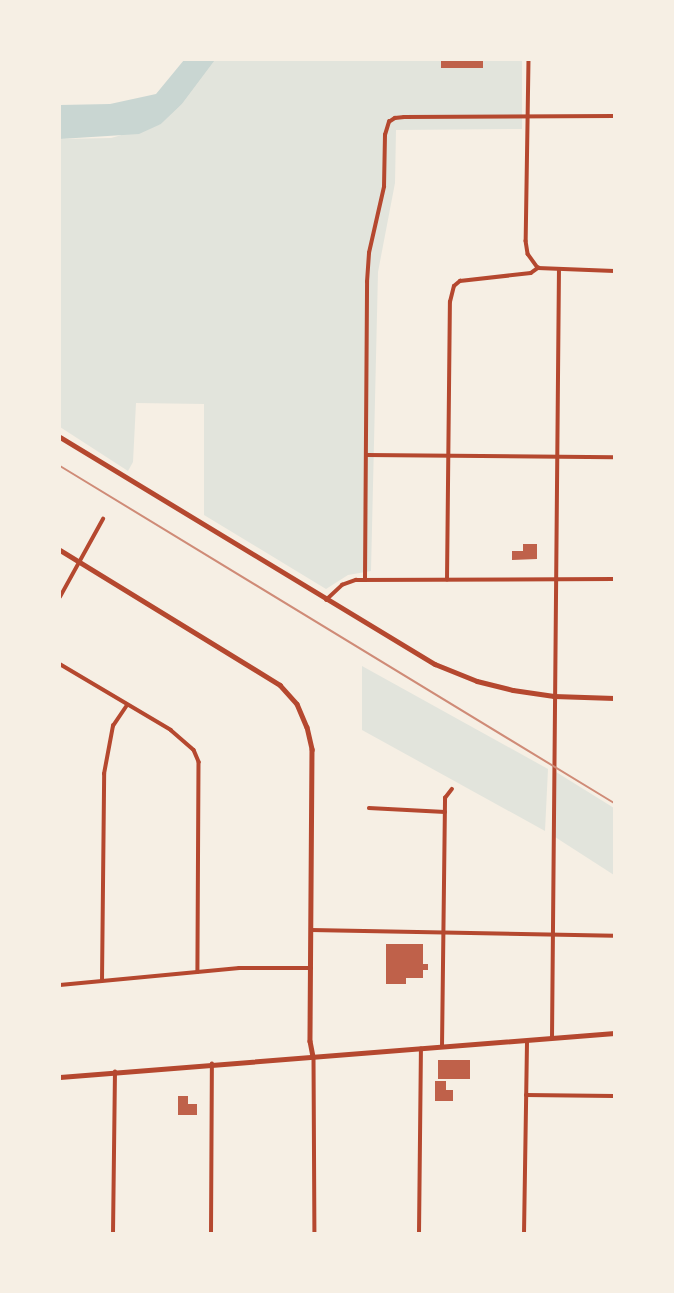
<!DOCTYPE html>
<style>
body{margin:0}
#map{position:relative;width:674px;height:1293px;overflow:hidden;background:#f6efe4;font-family:"Exo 2",sans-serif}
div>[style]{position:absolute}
.green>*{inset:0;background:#e2e4dc}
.water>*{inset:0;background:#c9d6d2}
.building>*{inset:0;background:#bf614a;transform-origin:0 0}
.minor>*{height:3.5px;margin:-1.75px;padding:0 1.75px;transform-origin:1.75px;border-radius:1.75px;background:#b5482f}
.tertiary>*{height:4.5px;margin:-2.25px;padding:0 2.25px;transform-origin:2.25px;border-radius:2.25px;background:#b5482f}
.rail>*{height:2px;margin:-1px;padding:0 1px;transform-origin:1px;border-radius:1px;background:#cf8b77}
span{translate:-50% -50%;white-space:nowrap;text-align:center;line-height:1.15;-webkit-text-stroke:6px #f6efe4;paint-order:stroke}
.frame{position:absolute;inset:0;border:61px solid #f6efe4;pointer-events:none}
</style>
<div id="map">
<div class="green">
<i style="clip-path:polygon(215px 60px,522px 60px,522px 129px,396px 130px,395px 183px,378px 272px,371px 571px,348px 575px,326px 589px,204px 515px,204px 404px,136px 403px,133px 462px,128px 471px,60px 427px,60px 139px,111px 138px,161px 124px,182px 104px)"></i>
<i style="clip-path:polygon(362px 666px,548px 769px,545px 831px,362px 730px)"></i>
<i style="clip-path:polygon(556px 772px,614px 808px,614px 875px,555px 837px)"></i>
</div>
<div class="water">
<i style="clip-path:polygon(184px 60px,215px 60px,182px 104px,161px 124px,139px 134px,60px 139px,60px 105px,110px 104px,156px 94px)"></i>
</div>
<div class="building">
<i style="left:441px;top:60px;width:42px;height:8px"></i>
<i style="clip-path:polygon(523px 544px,537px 544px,537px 559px,512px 560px,512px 551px,523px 551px)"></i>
<i style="clip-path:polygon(386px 944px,423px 944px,423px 964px,428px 964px,428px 970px,423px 970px,423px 978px,406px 978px,406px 984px,386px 984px)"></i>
<i style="left:438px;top:1060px;width:32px;height:19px"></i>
<i style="clip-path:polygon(435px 1081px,446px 1081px,446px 1090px,453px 1090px,453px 1101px,435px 1101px)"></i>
<i style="clip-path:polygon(178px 1096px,188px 1096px,188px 1104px,197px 1104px,197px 1115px,178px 1115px)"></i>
</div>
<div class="minor">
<i style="left:529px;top:60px;width:181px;rotate:90.9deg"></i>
<i style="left:526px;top:241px;width:13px;rotate:81deg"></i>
<i style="left:528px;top:254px;width:17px;rotate:54deg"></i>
<i style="left:367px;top:455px;width:247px;rotate:0.5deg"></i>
<i style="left:365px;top:579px;width:297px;rotate:-89.6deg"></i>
<i style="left:367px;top:282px;width:29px;rotate:-86deg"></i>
<i style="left:369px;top:253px;width:68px;rotate:-77.2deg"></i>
<i style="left:384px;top:187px;width:52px;rotate:-88.9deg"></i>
<i style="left:385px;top:135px;width:14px;rotate:-73deg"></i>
<i style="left:389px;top:122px;width:7px;rotate:-34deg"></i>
<i style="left:395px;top:118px;width:9px;rotate:-6deg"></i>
<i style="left:404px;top:117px;width:210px;rotate:-0.3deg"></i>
<i style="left:447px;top:580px;width:278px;rotate:-89.4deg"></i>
<i style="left:450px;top:302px;width:16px;rotate:-76deg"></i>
<i style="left:454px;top:286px;width:8px;rotate:-40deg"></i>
<i style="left:460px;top:281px;width:71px;rotate:-6.4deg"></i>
<i style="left:531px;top:273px;width:9px;rotate:-36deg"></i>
<i style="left:538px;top:268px;width:76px;rotate:2.3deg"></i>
<i style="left:60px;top:597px;width:89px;rotate:-61.1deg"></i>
<i style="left:326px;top:600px;width:22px;rotate:-43deg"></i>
<i style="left:342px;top:585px;width:15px;rotate:-20deg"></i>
<i style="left:356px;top:580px;width:258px;rotate:-0.2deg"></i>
<i style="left:60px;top:664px;width:129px;rotate:30.7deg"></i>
<i style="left:171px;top:730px;width:30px;rotate:41deg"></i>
<i style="left:194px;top:750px;width:13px;rotate:67deg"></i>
<i style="left:199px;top:762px;width:210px;rotate:90.3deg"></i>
<i style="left:369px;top:808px;width:76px;rotate:3deg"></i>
<i style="left:311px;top:930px;width:303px;rotate:1.1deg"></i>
<i style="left:102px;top:981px;width:207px;rotate:-89.4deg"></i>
<i style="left:104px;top:774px;width:49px;rotate:-79.4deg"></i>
<i style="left:113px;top:726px;width:25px;rotate:-56deg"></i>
<i style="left:60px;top:985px;width:180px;rotate:-5.4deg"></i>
<i style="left:239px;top:968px;width:72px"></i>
<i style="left:552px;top:1038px;width:768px;rotate:-89.48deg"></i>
<i style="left:442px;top:1047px;width:249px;rotate:-89.3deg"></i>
<i style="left:445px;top:798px;width:11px;rotate:-52deg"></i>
<i style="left:314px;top:1057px;width:177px;rotate:89.7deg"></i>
<i style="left:526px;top:1095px;width:88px;rotate:0.7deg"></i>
<i style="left:113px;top:1234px;width:162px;rotate:-89.3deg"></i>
<i style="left:211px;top:1234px;width:170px;rotate:-89.7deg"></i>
<i style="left:419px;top:1234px;width:185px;rotate:-89.4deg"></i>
<i style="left:524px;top:1234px;width:192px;rotate:-89.1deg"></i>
</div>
<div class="tertiary">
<i style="left:60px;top:437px;width:438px;rotate:31.2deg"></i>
<i style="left:435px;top:664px;width:45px;rotate:22deg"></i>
<i style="left:477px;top:681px;width:37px;rotate:14deg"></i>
<i style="left:513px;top:690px;width:41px;rotate:8.3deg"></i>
<i style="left:554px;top:696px;width:60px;rotate:1.9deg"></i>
<i style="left:60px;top:550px;width:258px;rotate:31.5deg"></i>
<i style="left:280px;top:685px;width:25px;rotate:48deg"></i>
<i style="left:297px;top:704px;width:25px;rotate:67deg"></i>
<i style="left:307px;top:727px;width:23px;rotate:77deg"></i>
<i style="left:312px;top:749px;width:292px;rotate:90.4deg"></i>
<i style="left:310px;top:1041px;width:15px;rotate:79deg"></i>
<i style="left:60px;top:1077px;width:556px;rotate:-4.54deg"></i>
</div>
<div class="rail">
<i style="left:60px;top:466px;width:648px;rotate:31.31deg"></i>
</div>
<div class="frame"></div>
</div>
